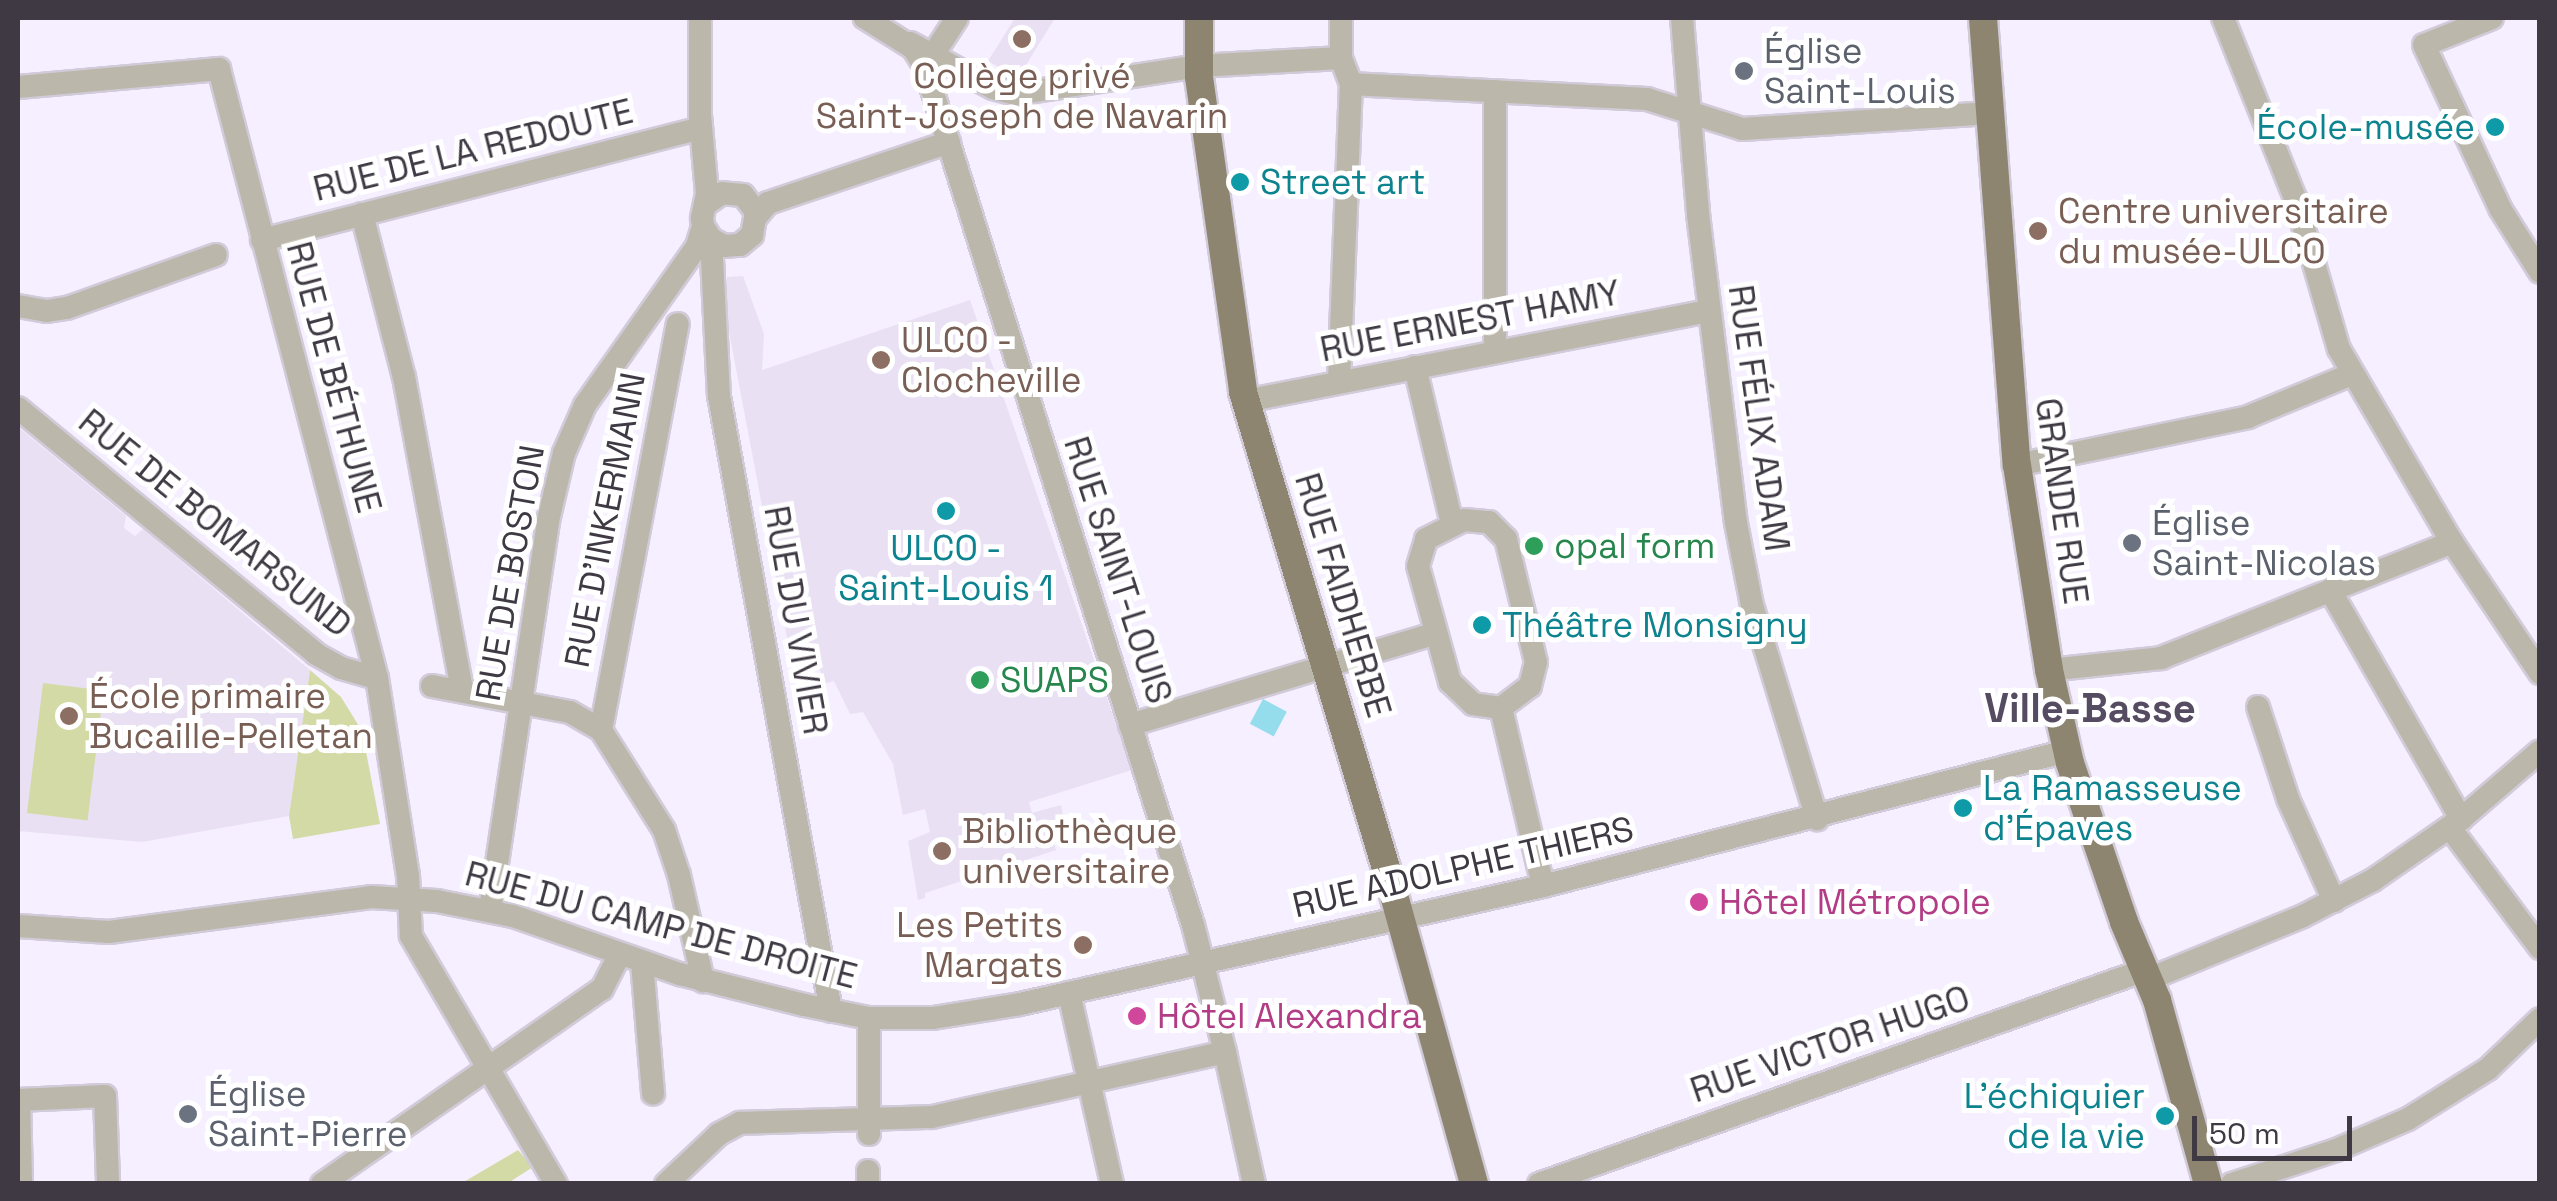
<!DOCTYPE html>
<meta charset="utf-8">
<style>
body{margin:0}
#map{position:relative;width:2557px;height:1201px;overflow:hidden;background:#f6efff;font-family:"Space Grotesk",sans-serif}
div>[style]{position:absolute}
.built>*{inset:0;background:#e9e0f4}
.green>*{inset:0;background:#d4daa6;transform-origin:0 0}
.water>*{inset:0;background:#95dded;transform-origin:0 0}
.roads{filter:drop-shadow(2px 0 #d1cbd9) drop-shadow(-2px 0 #d1cbd9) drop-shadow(0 2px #d1cbd9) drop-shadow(0 -2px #d1cbd9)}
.minor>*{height:22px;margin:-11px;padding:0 11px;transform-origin:11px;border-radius:11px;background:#bbb7ab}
.major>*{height:28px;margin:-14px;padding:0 14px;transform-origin:14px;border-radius:14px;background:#8d8570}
.dots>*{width:28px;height:28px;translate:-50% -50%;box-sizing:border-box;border:5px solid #fff;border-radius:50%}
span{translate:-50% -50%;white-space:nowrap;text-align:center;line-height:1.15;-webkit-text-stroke:10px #fff;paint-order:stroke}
.worship-label{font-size:35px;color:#5b616d}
.left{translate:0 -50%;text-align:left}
.education-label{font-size:35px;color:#785e54}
.right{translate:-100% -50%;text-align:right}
.culture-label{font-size:35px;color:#0d838f}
.street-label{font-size:35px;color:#3e3943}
.leisure-label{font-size:35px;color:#27864d}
.hotel-label{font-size:35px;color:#b23c85}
.quarter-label{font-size:40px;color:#564c62;font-weight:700}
.frame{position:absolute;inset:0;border:20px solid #3e3943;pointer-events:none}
.scale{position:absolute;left:2192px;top:1116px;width:160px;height:45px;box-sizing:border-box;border:5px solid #3e3943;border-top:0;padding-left:12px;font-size:30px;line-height:35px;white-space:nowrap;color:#3e3943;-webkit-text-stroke:8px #fff;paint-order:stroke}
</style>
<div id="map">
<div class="built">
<i style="clip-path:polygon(1015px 18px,1055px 18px,1018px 78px,988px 61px)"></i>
<i style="clip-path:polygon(743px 276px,764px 334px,762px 370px,970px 300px,1132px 770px,1029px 802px,1032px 813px,1061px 805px,1065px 825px,1050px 831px,1056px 850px,925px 893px,925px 898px,918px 900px,908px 841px,930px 832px,925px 809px,903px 815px,893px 764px,863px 712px,850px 714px,834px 681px,823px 684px,815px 646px,790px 653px,726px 316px,727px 277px)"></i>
<i style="clip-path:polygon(18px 427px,126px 516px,124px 528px,135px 536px,143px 529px,310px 670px,289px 816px,142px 842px,18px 831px)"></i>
</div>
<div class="green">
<i style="clip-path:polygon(310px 670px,341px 697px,362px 731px,380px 824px,293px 839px,289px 816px)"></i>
<i style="left:43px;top:683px;width:61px;height:131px;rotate:7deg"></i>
<i style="clip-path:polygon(518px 1150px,533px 1167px,508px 1183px,462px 1183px)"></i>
</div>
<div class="water">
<i style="left:1263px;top:699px;width:27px;height:28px;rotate:28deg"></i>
</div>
<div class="roads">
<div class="minor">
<i style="left:700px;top:18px;width:97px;rotate:90deg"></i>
<i style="left:700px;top:115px;width:79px;rotate:84.9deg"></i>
<i style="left:707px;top:194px;width:25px;rotate:102deg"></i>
<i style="left:702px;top:218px;width:8px;rotate:83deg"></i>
<i style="left:703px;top:226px;width:15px;rotate:58deg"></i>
<i style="left:711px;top:239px;width:15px;rotate:28deg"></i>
<i style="left:724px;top:246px;width:16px;rotate:-4deg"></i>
<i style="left:740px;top:245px;width:16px;rotate:-40deg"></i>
<i style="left:752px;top:235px;width:23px;rotate:-80deg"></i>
<i style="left:756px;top:212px;width:21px;rotate:-127deg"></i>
<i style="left:743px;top:195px;width:21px;rotate:-175deg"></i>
<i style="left:722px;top:193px;width:21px;rotate:145deg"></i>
<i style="left:1682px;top:18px;width:197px;rotate:85.3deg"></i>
<i style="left:1698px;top:214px;width:311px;rotate:83deg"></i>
<i style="left:1736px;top:523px;width:84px;rotate:79deg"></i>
<i style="left:1752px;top:605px;width:224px;rotate:73.1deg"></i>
<i style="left:2223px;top:18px;width:194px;rotate:68.2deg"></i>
<i style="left:2295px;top:198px;width:157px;rotate:73.8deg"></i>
<i style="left:2339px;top:349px;width:224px;rotate:59.7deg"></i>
<i style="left:2452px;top:542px;width:158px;rotate:56.1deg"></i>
<i style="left:2492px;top:18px;width:73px;rotate:158.3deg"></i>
<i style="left:2424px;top:45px;width:182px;rotate:65deg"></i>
<i style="left:2501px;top:210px;width:73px;rotate:57.8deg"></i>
<i style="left:910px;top:43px;width:94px;rotate:28.5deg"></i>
<i style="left:993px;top:88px;width:24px;rotate:15deg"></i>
<i style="left:1016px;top:94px;width:184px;rotate:-8.7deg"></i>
<i style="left:1198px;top:66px;width:143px;rotate:-3.2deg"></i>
<i style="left:927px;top:64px;width:55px;rotate:-56.9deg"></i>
<i style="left:1351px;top:84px;width:296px;rotate:2.9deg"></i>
<i style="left:1647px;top:99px;width:100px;rotate:17.5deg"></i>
<i style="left:1742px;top:129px;width:249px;rotate:-3.7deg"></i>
<i style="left:18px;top:87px;width:202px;rotate:-5.1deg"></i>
<i style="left:219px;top:69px;width:629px;rotate:75.46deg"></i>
<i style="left:377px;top:678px;width:199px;rotate:81.1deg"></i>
<i style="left:408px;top:875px;width:61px;rotate:87.2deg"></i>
<i style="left:411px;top:936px;width:287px;rotate:59.7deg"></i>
<i style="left:1495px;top:91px;width:261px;rotate:90deg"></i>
<i style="left:362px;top:214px;width:168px;rotate:75.6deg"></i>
<i style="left:404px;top:377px;width:319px;rotate:79.5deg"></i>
<i style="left:757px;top:216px;width:17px;rotate:-50deg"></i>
<i style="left:768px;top:203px;width:191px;rotate:-18.6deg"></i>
<i style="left:711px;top:239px;width:157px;rotate:87.1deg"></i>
<i style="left:719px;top:396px;width:625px;rotate:79.68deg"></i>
<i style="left:262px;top:240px;width:453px;rotate:-14.3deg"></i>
<i style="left:18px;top:306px;width:29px;rotate:10deg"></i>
<i style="left:47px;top:311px;width:20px;rotate:-9deg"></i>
<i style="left:67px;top:308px;width:158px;rotate:-19.6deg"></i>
<i style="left:1415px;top:367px;width:160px;rotate:76.7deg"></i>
<i style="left:1339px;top:382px;width:298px;rotate:-87.7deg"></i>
<i style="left:1351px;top:84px;width:28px;rotate:-111deg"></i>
<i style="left:1341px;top:58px;width:40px;rotate:-90deg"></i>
<i style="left:1245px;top:401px;width:472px;rotate:-11deg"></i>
<i style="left:18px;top:408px;width:386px;rotate:39.5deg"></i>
<i style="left:316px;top:654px;width:29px;rotate:29deg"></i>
<i style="left:341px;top:668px;width:37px;rotate:16deg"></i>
<i style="left:2017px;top:465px;width:236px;rotate:-11.7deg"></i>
<i style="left:2248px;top:417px;width:113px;rotate:-22.5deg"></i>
<i style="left:1464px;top:520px;width:25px;rotate:5deg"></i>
<i style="left:1489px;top:522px;width:24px;rotate:45deg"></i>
<i style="left:1506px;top:539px;width:127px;rotate:76.3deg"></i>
<i style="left:1536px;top:662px;width:25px;rotate:104deg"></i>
<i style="left:1530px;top:686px;width:36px;rotate:143deg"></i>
<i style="left:1501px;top:708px;width:28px;rotate:-172deg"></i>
<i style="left:1473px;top:704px;width:32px;rotate:-136deg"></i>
<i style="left:1450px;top:682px;width:120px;rotate:-105.4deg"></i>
<i style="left:1418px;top:566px;width:28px;rotate:-73deg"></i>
<i style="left:1426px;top:539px;width:42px;rotate:-26.6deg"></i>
<i style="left:2330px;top:590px;width:264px;rotate:60.2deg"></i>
<i style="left:2049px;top:670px;width:113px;rotate:-6.1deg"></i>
<i style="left:2161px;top:658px;width:313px;rotate:-21.7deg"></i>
<i style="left:432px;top:686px;width:140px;rotate:10.7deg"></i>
<i style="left:570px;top:712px;width:36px;rotate:30deg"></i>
<i style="left:601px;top:730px;width:118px;rotate:57.8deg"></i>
<i style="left:664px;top:830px;width:47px;rotate:71.6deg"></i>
<i style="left:679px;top:875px;width:109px;rotate:77.2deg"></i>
<i style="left:2258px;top:707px;width:97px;rotate:71.9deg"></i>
<i style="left:2288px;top:799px;width:112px;rotate:65.7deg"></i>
<i style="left:1501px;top:708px;width:183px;rotate:76.7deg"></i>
<i style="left:1130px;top:725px;width:317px;rotate:-16.7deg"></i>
<i style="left:601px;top:730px;width:413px;rotate:-79.3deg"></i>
<i style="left:2450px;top:828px;width:150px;rotate:53.1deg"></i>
<i style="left:490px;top:910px;width:393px;rotate:-81.5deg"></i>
<i style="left:548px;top:521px;width:70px;rotate:-76.8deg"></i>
<i style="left:564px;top:453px;width:52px;rotate:-66.4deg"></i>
<i style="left:585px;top:405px;width:194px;rotate:-54.8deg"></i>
<i style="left:697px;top:246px;width:21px;rotate:-73deg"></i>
<i style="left:18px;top:926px;width:91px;rotate:3.8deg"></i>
<i style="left:109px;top:932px;width:264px;rotate:-7.6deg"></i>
<i style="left:371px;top:897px;width:66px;rotate:3.5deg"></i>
<i style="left:437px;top:901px;width:77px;rotate:11.2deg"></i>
<i style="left:513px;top:916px;width:177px;rotate:19.2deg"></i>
<i style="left:680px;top:974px;width:128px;rotate:14deg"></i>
<i style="left:804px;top:1005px;width:66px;rotate:11.3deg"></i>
<i style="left:869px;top:1018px;width:64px"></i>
<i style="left:933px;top:1018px;width:88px;rotate:-9.1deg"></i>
<i style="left:1020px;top:1004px;width:536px;rotate:-12.71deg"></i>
<i style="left:1543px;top:886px;width:541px;rotate:-14.45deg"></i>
<i style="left:642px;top:962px;width:132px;rotate:85.2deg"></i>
<i style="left:2149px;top:979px;width:166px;rotate:-22.2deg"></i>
<i style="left:2303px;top:916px;width:79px;rotate:-27.2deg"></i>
<i style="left:2373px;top:880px;width:107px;rotate:-34.7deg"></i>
<i style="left:2461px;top:819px;width:104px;rotate:-40.7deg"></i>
<i style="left:1069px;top:993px;width:196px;rotate:77.3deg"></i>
<i style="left:1225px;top:1052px;width:135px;rotate:77.6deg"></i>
<i style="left:18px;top:1100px;width:87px;rotate:-2.6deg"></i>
<i style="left:105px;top:1096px;width:88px;rotate:88deg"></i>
<i style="left:19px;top:1100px;width:84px;rotate:88.6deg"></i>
<i style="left:869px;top:1134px;width:116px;rotate:-90deg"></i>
<i style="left:868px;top:1171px;width:13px;rotate:90deg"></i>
<i style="left:322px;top:1184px;width:341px;rotate:-34.9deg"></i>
<i style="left:602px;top:989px;width:39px;rotate:-63deg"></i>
<i style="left:666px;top:1184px;width:73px;rotate:-43.3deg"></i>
<i style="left:719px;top:1134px;width:24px;rotate:-28deg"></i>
<i style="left:740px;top:1123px;width:192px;rotate:-1.8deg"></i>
<i style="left:932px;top:1117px;width:300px;rotate:-12.5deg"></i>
<i style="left:1225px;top:1052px;width:131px;rotate:-104.1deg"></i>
<i style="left:1193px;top:925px;width:899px;rotate:-107.35deg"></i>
<i style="left:925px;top:67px;width:22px;rotate:-122deg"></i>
<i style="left:913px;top:48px;width:57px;rotate:-148deg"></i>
<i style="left:1539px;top:1184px;width:643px;rotate:-19.45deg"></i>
<i style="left:2232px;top:1184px;width:109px;rotate:-18.1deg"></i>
<i style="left:2336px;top:1150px;width:78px;rotate:-23.3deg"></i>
<i style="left:2408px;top:1119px;width:94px;rotate:-32deg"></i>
<i style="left:2488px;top:1069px;width:72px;rotate:-43.9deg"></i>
</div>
<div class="major">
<i style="left:1199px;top:18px;width:59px;rotate:90deg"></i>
<i style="left:1199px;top:77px;width:318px;rotate:82deg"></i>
<i style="left:1243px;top:392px;width:518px;rotate:73.28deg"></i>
<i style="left:1392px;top:888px;width:307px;rotate:74.5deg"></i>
<i style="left:1983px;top:18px;width:448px;rotate:85.7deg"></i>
<i style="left:2017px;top:465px;width:207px;rotate:81.1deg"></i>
<i style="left:2049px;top:670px;width:95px;rotate:77.3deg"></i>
<i style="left:2070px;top:763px;width:168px;rotate:71.2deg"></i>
<i style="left:2124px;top:922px;width:85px;rotate:67.1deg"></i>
<i style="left:2157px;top:1000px;width:191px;rotate:74.5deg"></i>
</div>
</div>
<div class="dots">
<i style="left:1022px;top:39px;background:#8d6e63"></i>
<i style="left:1744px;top:71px;background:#6b7280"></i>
<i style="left:2495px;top:127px;background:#0f9aa8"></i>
<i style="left:1240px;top:182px;background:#0f9aa8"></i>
<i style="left:2038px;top:231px;background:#8d6e63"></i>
<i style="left:881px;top:360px;background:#8d6e63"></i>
<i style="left:946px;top:511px;background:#0f9aa8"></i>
<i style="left:2132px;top:543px;background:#6b7280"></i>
<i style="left:1534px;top:546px;background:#2e9e5b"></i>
<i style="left:1482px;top:625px;background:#0f9aa8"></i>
<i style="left:980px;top:680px;background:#2e9e5b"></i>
<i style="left:69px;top:716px;background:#8d6e63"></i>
<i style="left:1963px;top:808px;background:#0f9aa8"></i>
<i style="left:942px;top:851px;background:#8d6e63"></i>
<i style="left:1699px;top:902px;background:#d1479c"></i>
<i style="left:1083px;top:945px;background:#8d6e63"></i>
<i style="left:1137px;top:1016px;background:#d1479c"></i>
<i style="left:188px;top:1114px;background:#6b7280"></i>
<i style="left:2165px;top:1116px;background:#0f9aa8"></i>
</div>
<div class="worship-label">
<span class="left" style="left:1764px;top:71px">Église<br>Saint-Louis</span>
<span class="left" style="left:2152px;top:543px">Église<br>Saint-Nicolas</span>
<span class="left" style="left:208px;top:1114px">Église<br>Saint-Pierre</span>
</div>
<div class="education-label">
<span style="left:1022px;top:96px">Collège privé<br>Saint-Joseph de Navarin</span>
<span class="left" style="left:2058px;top:231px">Centre universitaire<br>du musée-ULCO</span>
<span class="left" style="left:901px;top:360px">ULCO -<br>Clocheville</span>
<span class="left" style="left:89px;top:716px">École primaire<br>Bucaille-Pelletan</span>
<span class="left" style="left:962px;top:851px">Bibliothèque<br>universitaire</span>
<span class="right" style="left:1063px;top:945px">Les Petits<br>Margats</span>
</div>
<div class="culture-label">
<span class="right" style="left:2475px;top:127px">École-musée</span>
<span class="left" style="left:1260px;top:182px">Street art</span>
<span style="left:946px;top:568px">ULCO -<br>Saint-Louis 1</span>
<span class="left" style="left:1502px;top:625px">Théâtre Monsigny</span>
<span class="left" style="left:1983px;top:808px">La Ramasseuse<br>d'Épaves</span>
<span class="right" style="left:2145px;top:1116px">L’échiquier<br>de la vie</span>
</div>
<div class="street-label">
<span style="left:473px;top:150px;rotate:-14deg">RUE DE LA REDOUTE</span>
<span style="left:1470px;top:321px;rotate:-11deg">RUE ERNEST HAMY</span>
<span style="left:334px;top:377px;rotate:75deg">RUE DE BÉTHUNE</span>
<span style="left:1759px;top:418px;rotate:82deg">RUE FÉLIX ADAM</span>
<span style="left:2062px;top:501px;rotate:82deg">GRANDE RUE</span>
<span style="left:605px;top:520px;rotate:-79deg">RUE D'INKERMANN</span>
<span style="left:215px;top:523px;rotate:39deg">RUE DE BOMARSUND</span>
<span style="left:1118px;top:570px;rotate:72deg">RUE SAINT-LOUIS</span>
<span style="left:510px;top:573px;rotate:-80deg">RUE DE BOSTON</span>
<span style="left:1343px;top:595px;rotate:73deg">RUE FAIDHERBE</span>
<span style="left:796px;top:620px;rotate:80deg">RUE DU VIVIER</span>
<span style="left:1463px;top:867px;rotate:-13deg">RUE ADOLPHE THIERS</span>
<span style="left:661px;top:925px;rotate:15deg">RUE DU CAMP DE DROITE</span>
<span style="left:1830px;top:1044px;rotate:-19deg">RUE VICTOR HUGO</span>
</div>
<div class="leisure-label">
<span class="left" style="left:1554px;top:546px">opal form</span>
<span class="left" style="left:1000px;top:680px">SUAPS</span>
</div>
<div class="hotel-label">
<span class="left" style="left:1719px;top:902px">Hôtel Métropole</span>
<span class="left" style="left:1157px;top:1016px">Hôtel Alexandra</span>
</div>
<div class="quarter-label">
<span style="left:2090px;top:709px">Ville-Basse</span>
</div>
<div class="frame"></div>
<div class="scale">50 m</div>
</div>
